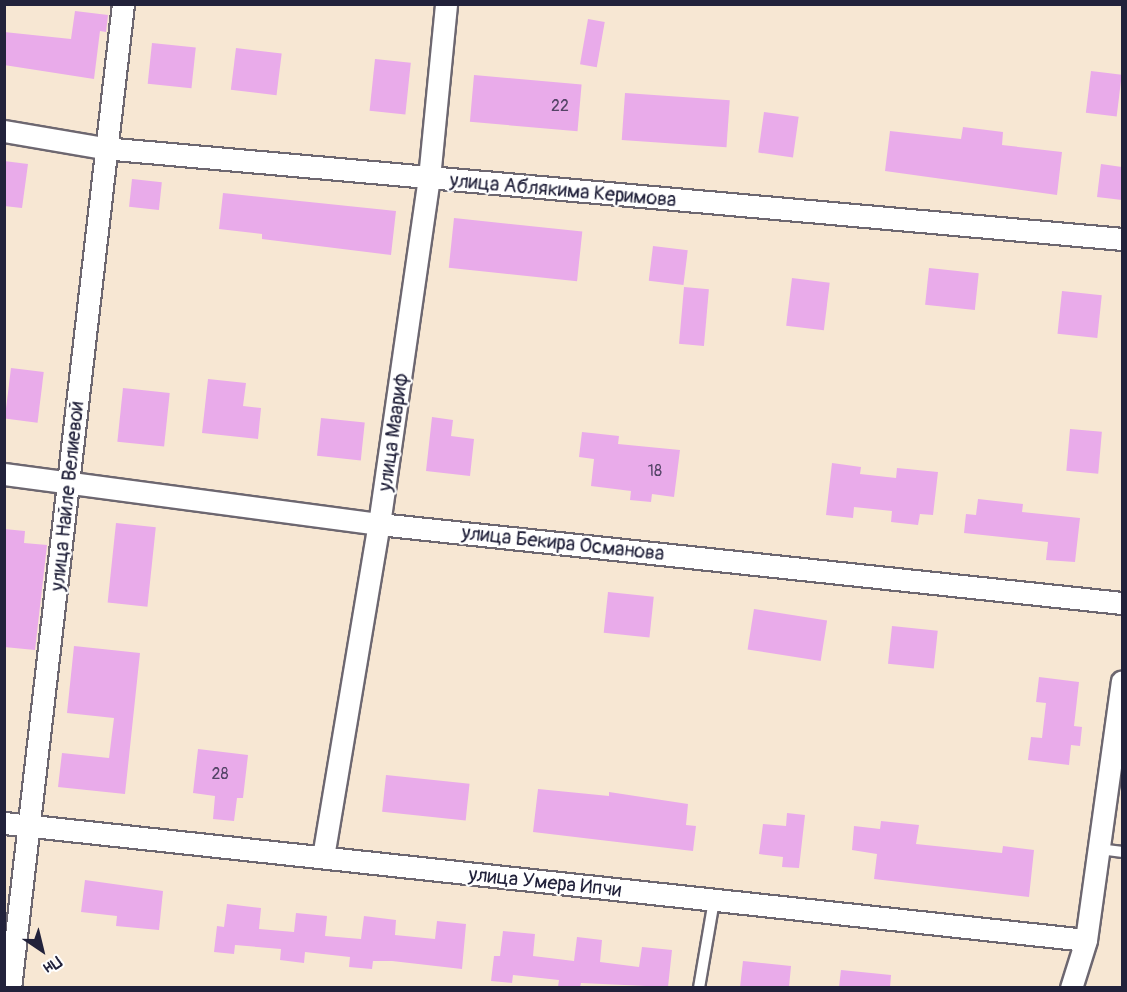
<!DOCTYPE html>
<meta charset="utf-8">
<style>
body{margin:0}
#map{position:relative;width:1127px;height:992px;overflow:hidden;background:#f7e7d3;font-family:Pangolin,sans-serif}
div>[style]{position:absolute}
.building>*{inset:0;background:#e9abea;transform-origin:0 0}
.roads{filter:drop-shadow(2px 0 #6d6770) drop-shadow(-2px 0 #6d6770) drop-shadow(0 2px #6d6770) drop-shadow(0 -2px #6d6770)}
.lane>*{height:10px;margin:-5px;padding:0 5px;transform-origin:5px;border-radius:5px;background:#fff}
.street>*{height:21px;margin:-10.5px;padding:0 10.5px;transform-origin:10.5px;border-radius:10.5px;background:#fff}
span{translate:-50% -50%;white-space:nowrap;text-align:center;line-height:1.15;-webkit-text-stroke:4.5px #fff;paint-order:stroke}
.number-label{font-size:16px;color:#544467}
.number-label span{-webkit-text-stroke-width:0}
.street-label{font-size:20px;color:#22223b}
.frame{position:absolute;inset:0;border:6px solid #22223b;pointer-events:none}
.north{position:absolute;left:12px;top:920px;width:60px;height:60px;-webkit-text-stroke:4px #fff;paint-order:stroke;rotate:145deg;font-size:16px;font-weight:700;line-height:24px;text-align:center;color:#22223b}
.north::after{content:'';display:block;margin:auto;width:21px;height:27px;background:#22223b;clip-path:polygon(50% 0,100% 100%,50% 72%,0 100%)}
</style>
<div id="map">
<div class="building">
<i style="clip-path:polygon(75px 11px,108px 15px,106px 32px,100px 31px,94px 79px,4px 65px,4px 32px,71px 39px)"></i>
<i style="left:588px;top:19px;width:17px;height:46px;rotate:10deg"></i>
<i style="left:152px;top:43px;width:44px;height:41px;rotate:6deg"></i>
<i style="left:236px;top:48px;width:46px;height:42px;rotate:7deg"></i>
<i style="left:375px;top:59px;width:36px;height:52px;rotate:6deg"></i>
<i style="left:1091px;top:71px;width:31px;height:42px;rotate:7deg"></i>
<i style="left:474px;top:75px;width:108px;height:47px;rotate:5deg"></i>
<i style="left:625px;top:93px;width:105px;height:47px;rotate:4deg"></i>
<i style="left:764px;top:112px;width:35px;height:41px;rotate:8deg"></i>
<i style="clip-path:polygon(963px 127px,1003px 132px,1002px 145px,1062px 152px,1057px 195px,885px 171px,890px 131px,961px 139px)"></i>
<i style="clip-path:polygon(4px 161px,28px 164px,22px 208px,4px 206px)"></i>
<i style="clip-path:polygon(1101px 164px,1122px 167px,1122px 200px,1097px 197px)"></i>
<i style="left:132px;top:179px;width:30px;height:28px;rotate:6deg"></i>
<i style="clip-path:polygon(223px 193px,396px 211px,391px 255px,262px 239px,262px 234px,219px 229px)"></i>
<i style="left:454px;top:218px;width:129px;height:50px;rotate:6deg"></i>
<i style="left:653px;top:246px;width:35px;height:35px;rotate:7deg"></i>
<i style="left:929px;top:268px;width:50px;height:37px;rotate:6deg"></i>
<i style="left:792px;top:278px;width:38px;height:48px;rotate:7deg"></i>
<i style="left:684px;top:287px;width:25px;height:57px;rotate:5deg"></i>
<i style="left:1062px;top:291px;width:40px;height:43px;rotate:6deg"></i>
<i style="left:11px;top:368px;width:33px;height:51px;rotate:7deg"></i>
<i style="clip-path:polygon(208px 379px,246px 383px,243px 406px,261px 408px,258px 439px,202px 433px)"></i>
<i style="left:123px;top:388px;width:47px;height:54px;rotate:6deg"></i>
<i style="clip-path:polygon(432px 417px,453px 420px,451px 436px,474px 439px,470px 476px,426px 471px)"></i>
<i style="left:321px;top:418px;width:44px;height:38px;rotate:6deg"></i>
<i style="left:1070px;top:429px;width:32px;height:42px;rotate:5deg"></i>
<i style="clip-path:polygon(582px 432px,619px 436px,618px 444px,680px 450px,674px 497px,652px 494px,651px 502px,630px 500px,631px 491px,591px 486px,594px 459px,579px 457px)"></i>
<i style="clip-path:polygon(832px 463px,861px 467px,860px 474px,896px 478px,897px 468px,938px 472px,933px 515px,920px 514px,918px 525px,891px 522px,892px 511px,854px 507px,853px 518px,826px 515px)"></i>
<i style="clip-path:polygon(978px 499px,1023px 504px,1022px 512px,1080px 518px,1075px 562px,1046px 560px,1048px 542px,964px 533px,966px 514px,976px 515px)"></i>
<i style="left:116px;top:523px;width:40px;height:80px;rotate:6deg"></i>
<i style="clip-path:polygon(4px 529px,25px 531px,24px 543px,47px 545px,35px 650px,4px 647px)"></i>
<i style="left:608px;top:592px;width:46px;height:41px;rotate:6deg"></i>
<i style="left:754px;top:609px;width:74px;height:41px;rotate:9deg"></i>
<i style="left:892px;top:626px;width:46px;height:38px;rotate:6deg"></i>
<i style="clip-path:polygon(74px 646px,140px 653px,125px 794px,58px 787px,62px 753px,109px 758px,114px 718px,67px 713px)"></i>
<i style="clip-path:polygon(1039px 677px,1079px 682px,1074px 726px,1082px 727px,1080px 746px,1071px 745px,1069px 765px,1028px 760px,1031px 737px,1042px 738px,1046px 703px,1036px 702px)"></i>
<i style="clip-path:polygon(198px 749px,248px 755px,243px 798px,237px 798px,234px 821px,213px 819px,215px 796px,193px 793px)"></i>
<i style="left:386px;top:775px;width:84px;height:37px;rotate:6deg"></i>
<i style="clip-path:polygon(538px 789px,609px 796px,609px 792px,688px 804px,686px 825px,696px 826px,693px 851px,533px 832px)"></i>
<i style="clip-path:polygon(787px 813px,805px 815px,799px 868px,782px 867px,783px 857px,759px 854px,763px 824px,786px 826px)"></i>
<i style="clip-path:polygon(881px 821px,919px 825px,916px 844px,1002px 853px,1003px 846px,1034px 850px,1029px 897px,874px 879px,877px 854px,852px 850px,854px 826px,880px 829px)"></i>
<i style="clip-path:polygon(85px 880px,163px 891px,159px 930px,116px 926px,117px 916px,81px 912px)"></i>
<i style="clip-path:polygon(227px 904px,261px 908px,259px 929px,294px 932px,296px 913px,327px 916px,325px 936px,361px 939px,364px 916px,396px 920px,395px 935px,435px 939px,437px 921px,466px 924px,462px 969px,392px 961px,373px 961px,372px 969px,349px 967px,350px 957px,305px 952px,304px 963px,280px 960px,281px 949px,235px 945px,234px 954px,214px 952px,217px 926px,224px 927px)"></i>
<i style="clip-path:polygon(503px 931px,535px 934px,533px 956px,574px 961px,577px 937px,602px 940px,600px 962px,639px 967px,642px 947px,672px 950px,668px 987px,581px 983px,580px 987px,558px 987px,559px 980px,513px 975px,512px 983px,491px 981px,494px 956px,500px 956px)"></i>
<i style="clip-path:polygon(743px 961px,791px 966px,789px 987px,740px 987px)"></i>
<i style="clip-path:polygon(841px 970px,891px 975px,890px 987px,839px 987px)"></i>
</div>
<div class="roads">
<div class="lane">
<i style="left:1099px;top:849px;width:23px;rotate:7deg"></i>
<i style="left:699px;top:988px;width:89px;rotate:-80.3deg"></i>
</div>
<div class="street">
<i style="left:4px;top:131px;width:100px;rotate:9.7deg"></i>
<i style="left:103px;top:148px;width:1023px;rotate:5.1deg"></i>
<i style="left:4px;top:474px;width:378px;rotate:7.6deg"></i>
<i style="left:379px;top:524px;width:747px;rotate:6.07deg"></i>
<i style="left:4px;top:823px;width:1088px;rotate:6.17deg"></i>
<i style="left:323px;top:857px;width:338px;rotate:-80.5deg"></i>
<i style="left:379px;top:524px;width:350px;rotate:-81.8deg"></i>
<i style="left:429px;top:178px;width:175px;rotate:-84.4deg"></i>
<i style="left:10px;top:988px;width:990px;rotate:-83.45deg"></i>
<i style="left:1071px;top:988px;width:50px;rotate:-72.6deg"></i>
<i style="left:1086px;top:940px;width:261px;rotate:-82.1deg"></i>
</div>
</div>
<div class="number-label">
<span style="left:560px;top:106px">22</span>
<span style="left:655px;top:471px">18</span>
<span style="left:220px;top:774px">28</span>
</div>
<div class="street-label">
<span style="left:563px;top:190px;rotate:5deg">улица Аблякима Керимова</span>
<span style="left:393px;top:432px;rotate:-82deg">улица Маариф</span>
<span style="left:67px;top:496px;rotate:-84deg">улица Найле Велиевой</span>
<span style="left:563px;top:543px;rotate:6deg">улица Бекира Османова</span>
<span style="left:545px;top:882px;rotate:6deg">улица Умера Ипчи</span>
</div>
<div class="frame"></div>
<div class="north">Пн</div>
</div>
